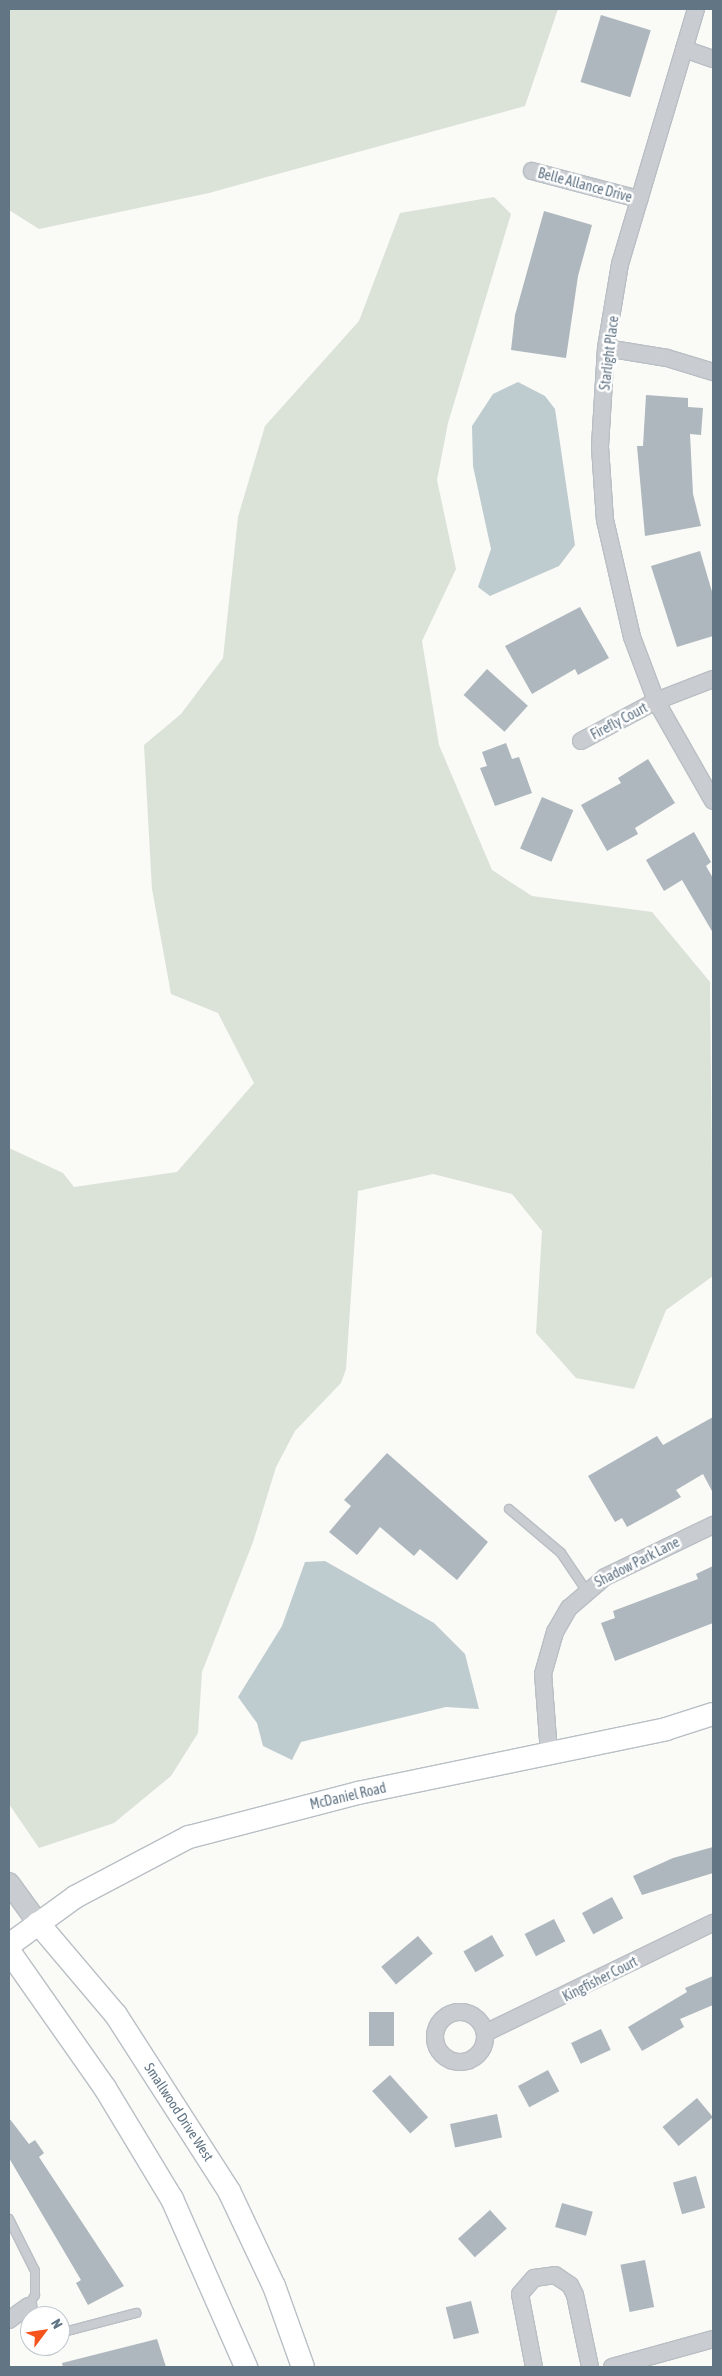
<!DOCTYPE html>
<style>
body{margin:0}
#map{position:relative;width:722px;height:2376px;overflow:hidden;background:#fafaf7;font-family:"Asap Condensed",sans-serif}
div>[style]{position:absolute}
.green>*{inset:0;background:#dbe2d8}
.water>*{inset:0;background:#becbcf}
.building>*{inset:0;background:#adb7bd;transform-origin:0 0}
.roads{filter:drop-shadow(1px 0 #b9bfc4) drop-shadow(-1px 0 #b9bfc4) drop-shadow(0 1px #b9bfc4) drop-shadow(0 -1px #b9bfc4)}
.service>*{height:8px;margin:-4px;padding:0 4px;transform-origin:4px;border-radius:4px;background:#c9cdd1}
.minor>*{height:16px;margin:-8px;padding:0 8px;transform-origin:8px;border-radius:8px;background:#c9cdd1}
.minor>.ring{margin:-8px;padding:0;box-sizing:content-box;background:none;border:16px solid #c9cdd1;border-radius:50%}
.tertiary>*{height:20px;margin:-10px;padding:0 10px;transform-origin:10px;border-radius:10px;background:#c9cdd1}
.secondary>*{height:22px;margin:-11px;padding:0 11px;transform-origin:11px;border-radius:11px;background:#fff}
span{translate:-50% -50%;white-space:nowrap;text-align:center;line-height:1.15;-webkit-text-stroke:5px #fff;paint-order:stroke}
.street-label{font-size:14px;color:#627585}
.frame{position:absolute;inset:0;border:10px solid #627585;pointer-events:none}
.north{position:absolute;left:20px;top:2306px;width:50px;height:50px;box-sizing:border-box;background:#fff;border:1px solid #c0c8ce;border-radius:50%;rotate:59deg;font-size:14px;font-weight:700;line-height:20px;text-align:center;color:#627585}
.north::after{content:'';display:block;margin:auto;width:18px;height:22px;background:#f5541c;clip-path:polygon(50% 0,100% 100%,50% 72%,0 100%)}
</style>
<div id="map">
<div class="green">
<i style="clip-path:polygon(9px 9px,558px 9px,525px 106px,209px 193px,39px 229px,9px 210px)"></i>
<i style="clip-path:polygon(494px 197px,511px 214px,448px 423px,437px 480px,456px 569px,422px 641px,439px 745px,492px 870px,532px 896px,652px 912px,710px 982px,713px 1276px,666px 1310px,634px 1389px,576px 1378px,536px 1333px,542px 1231px,512px 1194px,433px 1174px,358px 1191px,346px 1369px,341px 1383px,295px 1431px,276px 1467px,253px 1542px,202px 1672px,198px 1733px,171px 1776px,114px 1823px,39px 1848px,9px 1804px,9px 1148px,63px 1173px,74px 1187px,177px 1172px,254px 1083px,218px 1013px,171px 994px,152px 889px,144px 745px,181px 714px,223px 658px,238px 517px,265px 426px,359px 321px,400px 213px)"></i>
</div>
<div class="water">
<i style="clip-path:polygon(518px 382px,545px 396px,555px 409px,575px 545px,559px 566px,490px 596px,478px 587px,491px 549px,473px 466px,472px 426px,493px 394px)"></i>
<i style="clip-path:polygon(325px 1561px,434px 1623px,465px 1654px,479px 1709px,446px 1707px,301px 1742px,292px 1760px,263px 1746px,257px 1723px,238px 1697px,282px 1626px,305px 1562px)"></i>
</div>
<div class="building">
<i style="left:601px;top:15px;width:52px;height:70px;rotate:17deg"></i>
<i style="clip-path:polygon(544px 211px,592px 225px,578px 276px,566px 358px,511px 350px,515px 315px)"></i>
<i style="clip-path:polygon(646px 395px,688px 398px,688px 407px,703px 408px,701px 435px,690px 434px,693px 494px,701px 526px,645px 536px,637px 446px,643px 446px)"></i>
<i style="clip-path:polygon(700px 551px,713px 595px,713px 636px,677px 647px,651px 566px)"></i>
<i style="clip-path:polygon(580px 607px,609px 658px,578px 675px,575px 669px,532px 694px,505px 646px)"></i>
<i style="left:487px;top:669px;width:55px;height:35px;rotate:42deg"></i>
<i style="clip-path:polygon(506px 743px,512px 759px,519px 757px,532px 793px,495px 806px,480px 768px,487px 766px,482px 752px)"></i>
<i style="clip-path:polygon(648px 759px,675px 803px,635px 828px,638px 834px,607px 851px,581px 805px,621px 783px,618px 778px)"></i>
<i style="left:542px;top:797px;width:34px;height:56px;rotate:23deg"></i>
<i style="clip-path:polygon(694px 832px,711px 862px,706px 866px,713px 878px,713px 933px,682px 880px,664px 891px,646px 860px)"></i>
<i style="clip-path:polygon(713px 1417px,713px 1493px,703px 1474px,676px 1490px,681px 1497px,649px 1515px,627px 1527px,622px 1518px,615px 1522px,588px 1476px,657px 1436px,663px 1445px)"></i>
<i style="clip-path:polygon(387px 1453px,488px 1542px,457px 1580px,420px 1549px,414px 1556px,380px 1527px,357px 1555px,329px 1532px,351px 1506px,344px 1500px)"></i>
<i style="clip-path:polygon(713px 1566px,713px 1623px,615px 1661px,601px 1623px,615px 1618px,613px 1611px,698px 1579px,696px 1574px)"></i>
<i style="clip-path:polygon(713px 1847px,713px 1873px,642px 1895px,633px 1876px,673px 1858px)"></i>
<i style="left:612px;top:1897px;width:24px;height:34px;rotate:62deg"></i>
<i style="left:554px;top:1919px;width:25px;height:33px;rotate:63deg"></i>
<i style="left:492px;top:1935px;width:24px;height:33px;rotate:60deg"></i>
<i style="left:418px;top:1936px;width:23px;height:48px;rotate:50deg"></i>
<i style="clip-path:polygon(713px 1976px,713px 2005px,680px 2019px,684px 2027px,642px 2051px,628px 2027px,687px 1992px,685px 1988px)"></i>
<i style="left:369px;top:2012px;width:25px;height:34px"></i>
<i style="left:601px;top:2029px;width:23px;height:33px;rotate:65deg"></i>
<i style="left:548px;top:2070px;width:24px;height:34px;rotate:62deg"></i>
<i style="left:390px;top:2075px;width:57px;height:24px;rotate:48deg"></i>
<i style="left:697px;top:2098px;width:25px;height:45px;rotate:50deg"></i>
<i style="left:497px;top:2114px;width:24px;height:48px;rotate:78deg"></i>
<i style="clip-path:polygon(9px 2118px,29px 2144px,35px 2140px,44px 2153px,39px 2157px,124px 2286px,88px 2305px,76px 2283px,81px 2280px,9px 2158px)"></i>
<i style="left:696px;top:2176px;width:33px;height:24px;rotate:74deg"></i>
<i style="left:562px;top:2203px;width:32px;height:25px;rotate:16deg"></i>
<i style="left:490px;top:2210px;width:25px;height:43px;rotate:48deg"></i>
<i style="left:645px;top:2260px;width:48px;height:25px;rotate:79deg"></i>
<i style="left:471px;top:2301px;width:33px;height:26px;rotate:76deg"></i>
<i style="clip-path:polygon(157px 2339px,166px 2367px,63px 2367px,62px 2363px)"></i>
</div>
<div class="roads">
<div class="service">
<i style="left:509px;top:1509px;width:68px;rotate:40.2deg"></i>
<i style="left:561px;top:1553px;width:45px;rotate:56deg"></i>
<i style="left:9px;top:2219px;width:58px;rotate:63.4deg"></i>
<i style="left:35px;top:2271px;width:24px;rotate:90deg"></i>
<i style="left:35px;top:2295px;width:13px;rotate:122deg"></i>
<i style="left:28px;top:2306px;width:11px;rotate:63deg"></i>
<i style="left:60px;top:2333px;width:79px;rotate:-14.7deg"></i>
</div>
<div class="minor">
<i style="left:696px;top:9px;width:266px;rotate:106.6deg"></i>
<i style="left:620px;top:264px;width:85px;rotate:99.5deg"></i>
<i style="left:606px;top:348px;width:99px;rotate:93.5deg"></i>
<i style="left:600px;top:447px;width:73px;rotate:86.1deg"></i>
<i style="left:605px;top:520px;width:120px;rotate:77deg"></i>
<i style="left:632px;top:637px;width:68px;rotate:69.4deg"></i>
<i style="left:656px;top:701px;width:115px;rotate:60.3deg"></i>
<i style="left:684px;top:49px;width:31px;rotate:19deg"></i>
<i style="left:532px;top:171px;width:111px;rotate:14.7deg"></i>
<i style="left:606px;top:348px;width:62px;rotate:9.3deg"></i>
<i style="left:667px;top:358px;width:48px;rotate:16.9deg"></i>
<i style="left:581px;top:741px;width:85px;rotate:-28.1deg"></i>
<i style="left:656px;top:701px;width:61px;rotate:-21.1deg"></i>
<i style="left:549px;top:1753px;width:79px;rotate:-94.3deg"></i>
<i style="left:543px;top:1674px;width:44px;rotate:-74.1deg"></i>
<i style="left:555px;top:1632px;width:28px;rotate:-60deg"></i>
<i style="left:569px;top:1608px;width:48px;rotate:-40.7deg"></i>
<i style="left:605px;top:1577px;width:120px;rotate:-25.7deg"></i>
<i class="ring" style="left:435px;top:2012px;width:34px;height:34px"></i>
<i style="left:485px;top:2033px;width:253px;rotate:-25.8deg"></i>
<i style="left:9px;top:2320px;width:24px;rotate:-36deg"></i>
<i style="left:534px;top:2367px;width:74px;rotate:-100.9deg"></i>
<i style="left:520px;top:2294px;width:21px;rotate:-49deg"></i>
<i style="left:534px;top:2278px;width:21px;rotate:-8deg"></i>
<i style="left:555px;top:2275px;width:18px;rotate:34deg"></i>
<i style="left:570px;top:2285px;width:11px;rotate:63deg"></i>
<i style="left:575px;top:2295px;width:74px;rotate:78.2deg"></i>
<i style="left:612px;top:2367px;width:105px;rotate:-15.5deg"></i>
</div>
<div class="tertiary">
<i style="left:9px;top:1883px;width:49px;rotate:54.1deg"></i>
</div>
<div class="secondary">
<i style="left:38px;top:1923px;width:121px;rotate:49.7deg"></i>
<i style="left:116px;top:2015px;width:209px;rotate:57.3deg"></i>
<i style="left:229px;top:2191px;width:105px;rotate:64.7deg"></i>
<i style="left:274px;top:2286px;width:86px;rotate:70.3deg"></i>
<i style="left:9px;top:1945px;width:82px;rotate:-36deg"></i>
<i style="left:75px;top:1897px;width:129px;rotate:-27.8deg"></i>
<i style="left:189px;top:1837px;width:175px;rotate:-14.6deg"></i>
<i style="left:358px;top:1793px;width:315px;rotate:-11.7deg"></i>
<i style="left:666px;top:1729px;width:49px;rotate:-17.7deg"></i>
<i style="left:9px;top:1951px;width:167px;rotate:55deg"></i>
<i style="left:105px;top:2088px;width:130px;rotate:58.9deg"></i>
<i style="left:172px;top:2199px;width:184px;rotate:66.2deg"></i>
</div>
</div>
<div class="street-label">
<span style="left:585px;top:185px;rotate:15deg">Belle Allance Drive</span>
<span style="left:609px;top:353px;rotate:-83deg">Starlight Place</span>
<span style="left:619px;top:721px;rotate:-28deg">Firefly Court</span>
<span style="left:637px;top:1562px;rotate:-27deg">Shadow Park Lane</span>
<span style="left:348px;top:1796px;rotate:-13deg">McDaniel Road</span>
<span style="left:600px;top:1979px;rotate:-27deg">Kingfisher Court</span>
<span style="left:179px;top:2112px;rotate:57deg">Smallwood Drive West</span>
</div>
<div class="frame"></div>
<div class="north">N</div>
</div>
